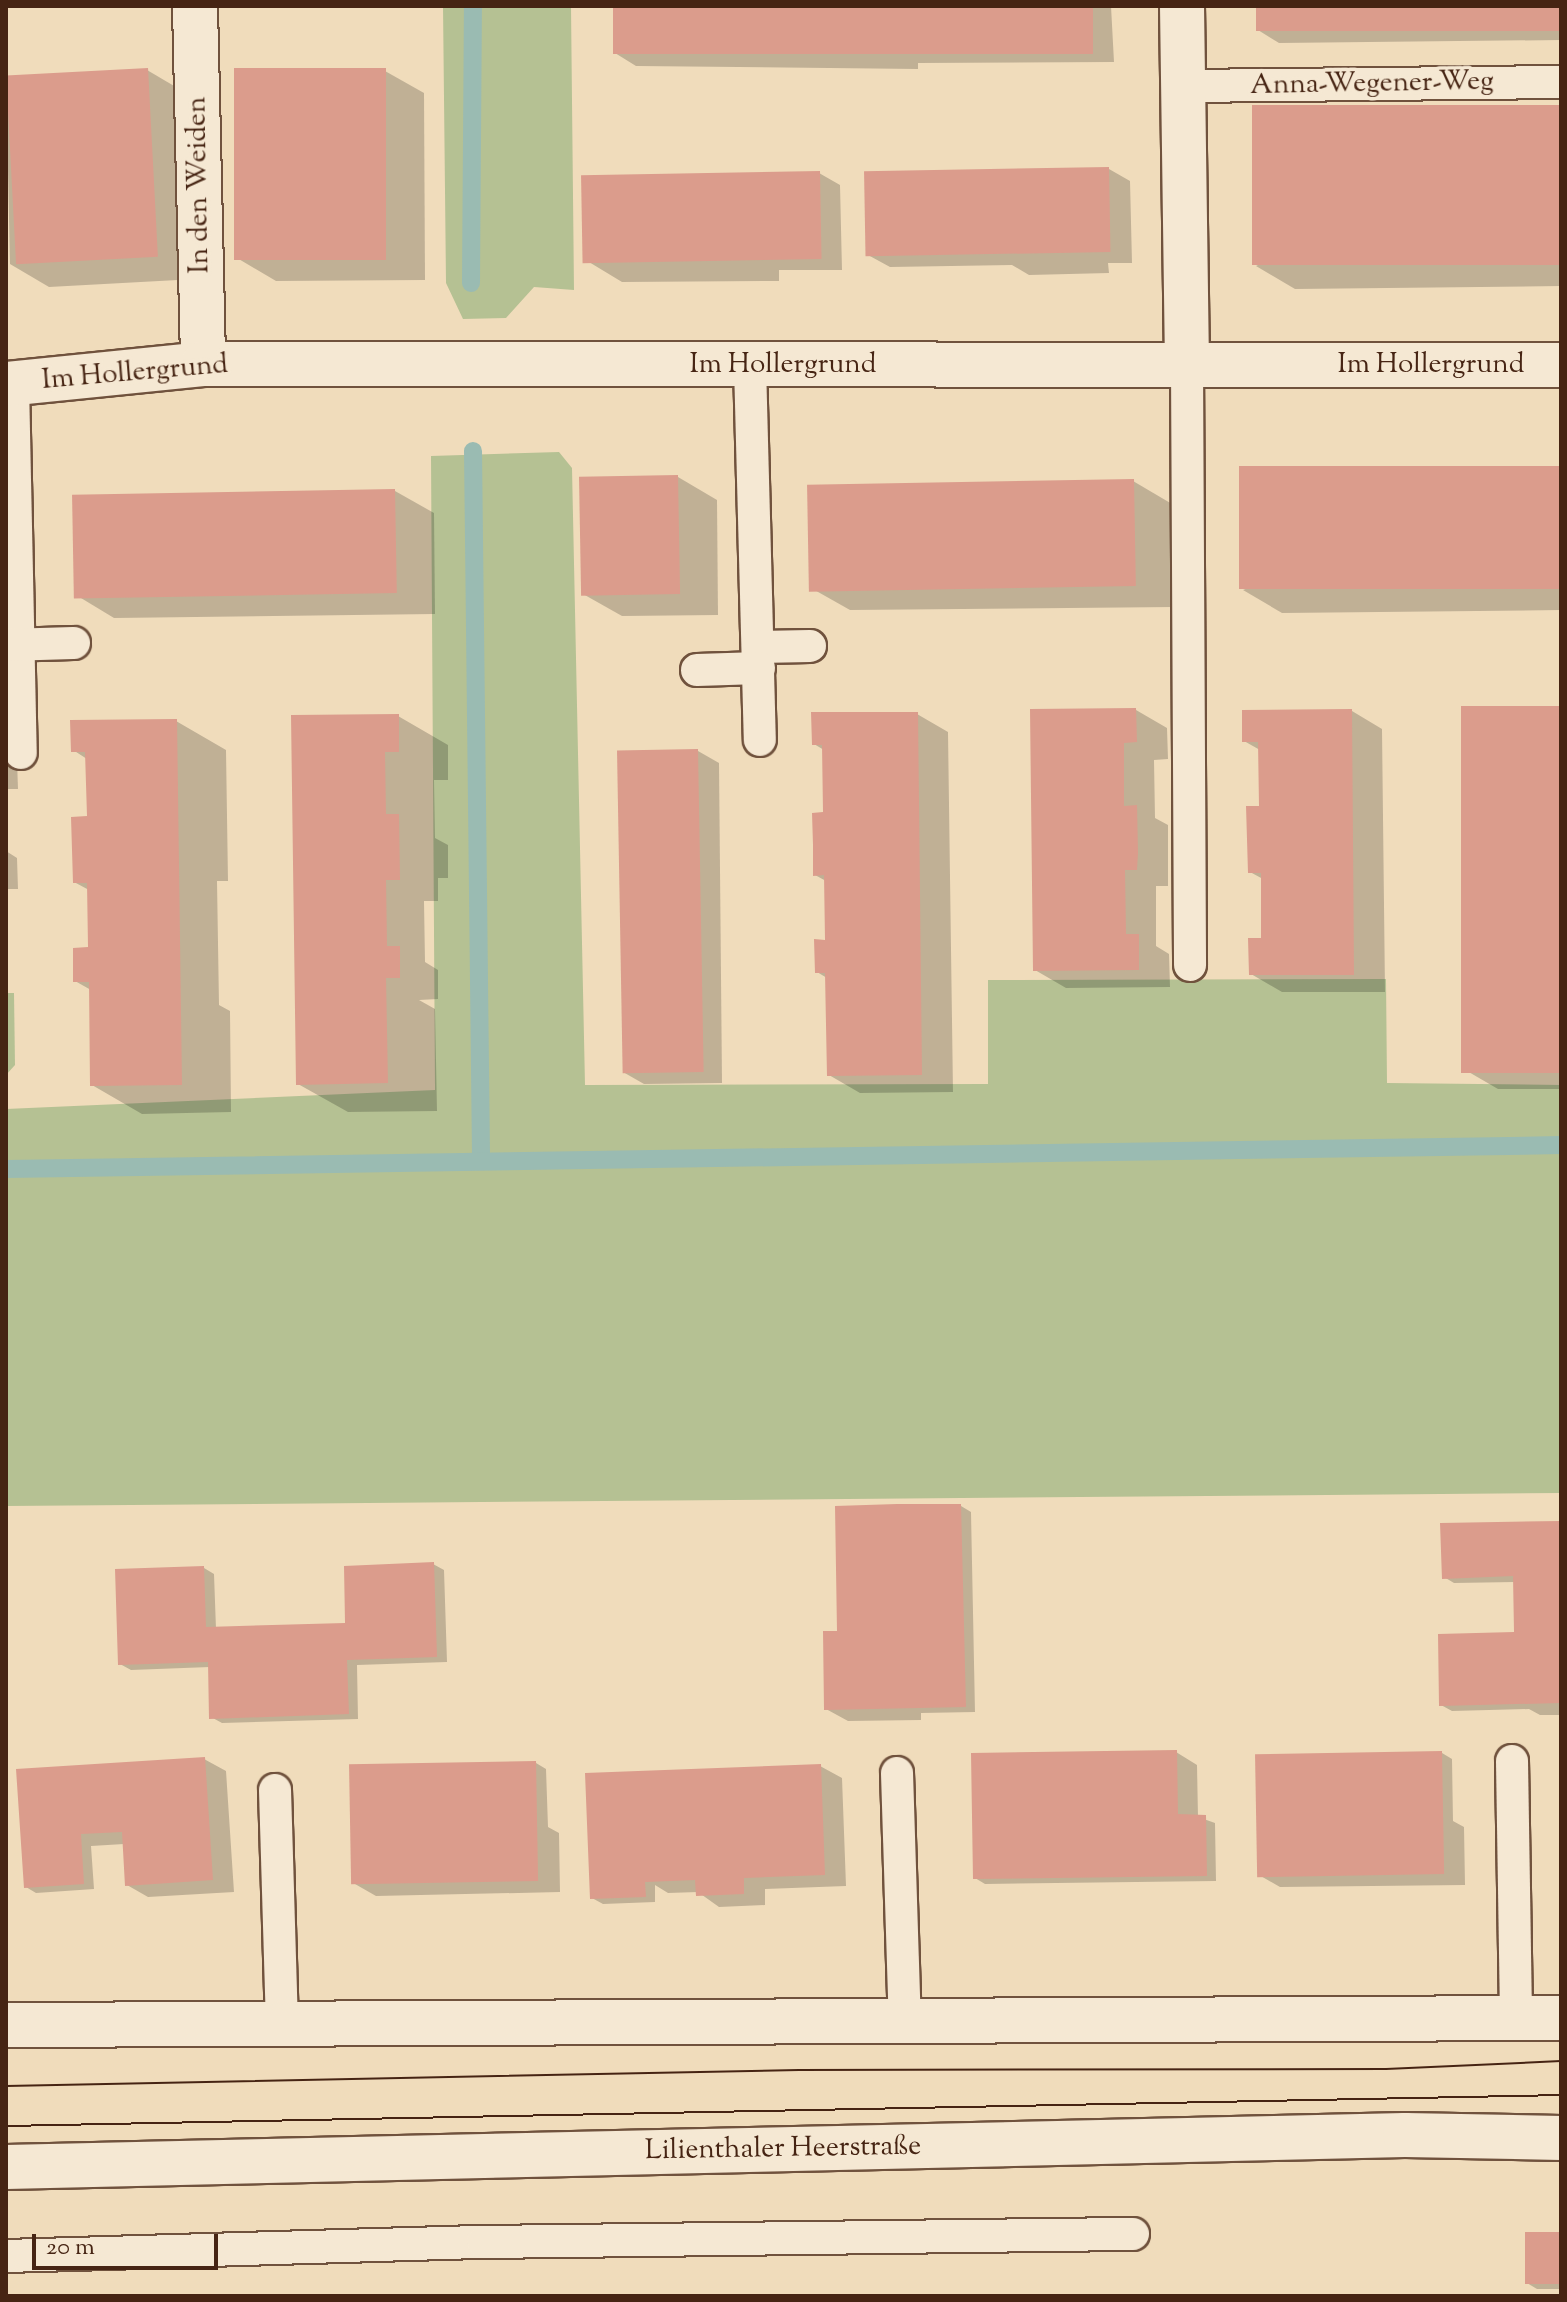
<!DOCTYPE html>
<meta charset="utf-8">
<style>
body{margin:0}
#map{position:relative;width:1567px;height:2302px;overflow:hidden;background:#f0dcbb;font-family:"Sorts Mill Goudy",serif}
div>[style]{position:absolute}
.green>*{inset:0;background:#b5c193}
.shadow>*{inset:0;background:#0003}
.stream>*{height:18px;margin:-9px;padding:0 9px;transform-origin:9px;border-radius:9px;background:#9abbb2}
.building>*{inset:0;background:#db9c8c;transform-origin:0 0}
.roads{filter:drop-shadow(2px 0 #70523d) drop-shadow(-2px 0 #70523d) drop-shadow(0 2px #70523d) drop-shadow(0 -2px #70523d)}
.lane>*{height:32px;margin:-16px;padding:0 16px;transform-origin:16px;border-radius:16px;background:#f5e8d3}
.street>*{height:44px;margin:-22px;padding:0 22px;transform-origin:22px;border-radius:22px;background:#f5e8d3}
.secondary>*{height:44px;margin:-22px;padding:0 22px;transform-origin:22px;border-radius:22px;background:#f5e8d3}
.tram>*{height:2px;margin:-1px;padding:0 1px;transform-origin:1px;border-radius:1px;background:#462413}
span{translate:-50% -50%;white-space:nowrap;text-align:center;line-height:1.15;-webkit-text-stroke:7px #f5e8d3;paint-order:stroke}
.street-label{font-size:28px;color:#462413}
.frame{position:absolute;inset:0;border:8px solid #462413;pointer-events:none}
.scale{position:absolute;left:32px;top:2234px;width:186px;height:36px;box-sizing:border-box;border:4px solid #462413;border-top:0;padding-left:10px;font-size:24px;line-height:28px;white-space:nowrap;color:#462413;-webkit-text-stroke:6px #f5e8d3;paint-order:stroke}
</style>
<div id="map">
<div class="green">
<i style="clip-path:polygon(443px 6px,571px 6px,574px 290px,534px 287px,506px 318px,463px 319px,446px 283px)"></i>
<i style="clip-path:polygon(559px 452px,572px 468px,585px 1085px,988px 1084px,988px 980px,1386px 979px,1387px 1083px,1561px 1085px,1561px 1493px,6px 1506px,6px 1109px,435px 1090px,431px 456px)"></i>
<i style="clip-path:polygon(6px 993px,14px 993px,15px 1065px,6px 1075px)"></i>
</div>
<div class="shadow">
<i style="clip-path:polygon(615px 6px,1111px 6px,1114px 62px,918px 63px,918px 69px,636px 66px,615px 53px)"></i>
<i style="clip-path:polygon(1258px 6px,1561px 6px,1561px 40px,1279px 43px,1258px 30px)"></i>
<i style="clip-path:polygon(147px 70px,186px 93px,196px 279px,49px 287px,10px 264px,6px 78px)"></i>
<i style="clip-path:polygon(385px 71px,424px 93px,425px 280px,276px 281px,237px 258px)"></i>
<i style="clip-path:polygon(1561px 107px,1561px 286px,1295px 289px,1256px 266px)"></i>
<i style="clip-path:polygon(1109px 169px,1130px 181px,1132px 263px,1108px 263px,1109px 273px,1029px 275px,1012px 265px,890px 267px,868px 255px)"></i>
<i style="clip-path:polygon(819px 173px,840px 185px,842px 270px,779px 270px,779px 281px,622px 282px,584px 259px)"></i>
<i style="clip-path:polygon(1561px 468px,1561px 610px,1282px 613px,1243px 590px)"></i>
<i style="clip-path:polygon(678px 477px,717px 500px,718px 615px,622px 616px,583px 594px)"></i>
<i style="clip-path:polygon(1133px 481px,1172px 504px,1174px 607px,850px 610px,811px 588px)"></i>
<i style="clip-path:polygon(395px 491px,434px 513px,435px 614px,114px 618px,76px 595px)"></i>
<i style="clip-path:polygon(1561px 707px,1561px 1089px,1498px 1089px,1467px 1071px)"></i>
<i style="clip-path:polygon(1136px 710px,1167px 728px,1168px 759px,1154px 760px,1155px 818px,1168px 825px,1168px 886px,1156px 886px,1156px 946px,1169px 954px,1170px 987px,1066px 988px,1035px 970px)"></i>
<i style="clip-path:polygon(1352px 711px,1382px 729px,1385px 992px,1282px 992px,1251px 974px,1263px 940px,1263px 879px,1250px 872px,1261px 808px,1260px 750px,1244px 741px)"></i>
<i style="clip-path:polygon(917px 714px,948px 732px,953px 1092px,860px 1093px,829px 1075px,827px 978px,817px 972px,827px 942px,826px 881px,815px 875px,825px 814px,824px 750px,814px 744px)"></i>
<i style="clip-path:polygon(398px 716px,448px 745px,448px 780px,434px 780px,435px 838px,448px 845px,448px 878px,438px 878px,438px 901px,424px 901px,425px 962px,438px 970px,438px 999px,419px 1000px,435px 1009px,437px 1111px,348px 1112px,298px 1084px,293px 717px)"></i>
<i style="clip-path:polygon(176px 721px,226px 750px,228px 881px,217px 881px,219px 1005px,230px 1011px,231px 1112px,142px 1114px,92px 1085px,91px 990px,75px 981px,90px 949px,89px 890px,74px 882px,89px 818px,87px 759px,73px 750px)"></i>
<i style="clip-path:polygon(698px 751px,719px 763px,722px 1083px,644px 1084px,623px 1072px)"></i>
<i style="clip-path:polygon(6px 753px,17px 760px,18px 789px,6px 789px)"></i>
<i style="clip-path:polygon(6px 817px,6px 851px,17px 858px,18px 889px,6px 889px)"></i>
<i style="clip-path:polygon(961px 1506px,971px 1512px,975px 1712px,921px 1713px,921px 1720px,848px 1721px,826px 1709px,839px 1633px)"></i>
<i style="clip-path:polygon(1561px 1523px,1561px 1715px,1540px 1715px,1529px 1709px,1452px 1711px,1441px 1705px,1516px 1636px,1515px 1582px,1454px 1583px,1444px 1577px)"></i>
<i style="clip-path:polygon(433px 1564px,444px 1570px,447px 1662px,357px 1665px,358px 1719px,222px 1723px,211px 1717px,210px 1667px,131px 1670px,120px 1664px,204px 1568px,214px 1574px,216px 1629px,347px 1624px)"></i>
<i style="clip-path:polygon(1176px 1752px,1197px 1765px,1198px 1817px,1215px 1823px,1216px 1881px,985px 1884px,975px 1878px)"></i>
<i style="clip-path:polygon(1442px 1753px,1452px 1759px,1453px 1821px,1464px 1827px,1465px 1885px,1280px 1887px,1259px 1875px)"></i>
<i style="clip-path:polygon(204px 1759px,226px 1771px,234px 1892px,148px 1897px,127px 1885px,124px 1844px,91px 1846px,94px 1889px,36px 1893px,26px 1887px,18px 1771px)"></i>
<i style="clip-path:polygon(536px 1763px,546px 1769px,548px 1827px,559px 1833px,560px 1892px,376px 1896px,355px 1884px)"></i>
<i style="clip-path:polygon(820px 1766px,842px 1778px,846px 1886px,765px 1889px,765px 1905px,719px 1907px,698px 1892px,668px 1893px,655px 1885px,655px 1902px,603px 1904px,592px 1898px)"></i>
<i style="clip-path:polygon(1561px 2234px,1561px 2289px,1537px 2289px,1527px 2283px)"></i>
</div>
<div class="stream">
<i style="left:471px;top:283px;width:277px;rotate:-89.6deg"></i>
<i style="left:473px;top:451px;width:710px;rotate:89.35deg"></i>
<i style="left:6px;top:1169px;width:1555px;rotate:-0.88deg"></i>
</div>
<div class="building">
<i style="left:613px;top:6px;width:480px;height:48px"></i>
<i style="left:1256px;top:6px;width:305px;height:25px"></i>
<i style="left:148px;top:68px;width:189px;height:142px;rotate:87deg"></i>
<i style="left:234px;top:68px;width:152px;height:192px"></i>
<i style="left:1561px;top:105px;width:160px;height:309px;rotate:90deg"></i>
<i style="left:1109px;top:167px;width:85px;height:245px;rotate:89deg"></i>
<i style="left:820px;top:171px;width:88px;height:239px;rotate:89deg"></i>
<i style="left:1561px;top:466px;width:123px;height:322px;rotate:90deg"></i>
<i style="left:678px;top:475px;width:119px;height:99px;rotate:89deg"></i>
<i style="left:1134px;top:479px;width:107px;height:327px;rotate:89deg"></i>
<i style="left:395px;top:489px;width:104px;height:323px;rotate:89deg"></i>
<i style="left:1461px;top:706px;width:100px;height:367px"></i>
<i style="clip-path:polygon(1136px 708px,1137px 742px,1124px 743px,1124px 806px,1137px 805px,1138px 853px,1137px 870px,1125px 870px,1126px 934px,1139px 934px,1139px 970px,1033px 971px,1030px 709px)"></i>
<i style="clip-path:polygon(1352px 709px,1354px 975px,1249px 975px,1248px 938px,1261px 938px,1261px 873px,1248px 873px,1246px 806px,1259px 806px,1258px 742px,1242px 742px,1242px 710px)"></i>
<i style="clip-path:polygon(811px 712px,918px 712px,922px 1075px,827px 1076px,825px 973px,815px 973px,814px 939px,825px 940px,824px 875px,813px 876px,813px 845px,812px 813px,823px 812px,822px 745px,812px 745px)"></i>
<i style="clip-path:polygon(399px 714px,399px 752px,385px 752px,386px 814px,399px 814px,400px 880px,386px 880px,387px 946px,400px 946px,400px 978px,386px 978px,388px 1083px,296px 1085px,291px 715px)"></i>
<i style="clip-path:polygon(177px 719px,182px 1085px,90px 1086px,89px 982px,73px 982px,73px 948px,88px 947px,87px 883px,73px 883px,71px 817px,87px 816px,85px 752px,71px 752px,70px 720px)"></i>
<i style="left:698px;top:749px;width:323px;height:81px;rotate:89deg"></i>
<i style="clip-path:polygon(897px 1504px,961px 1504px,966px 1707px,824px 1710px,823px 1631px,837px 1631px,835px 1506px)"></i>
<i style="clip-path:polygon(1561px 1521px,1561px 1703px,1439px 1706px,1438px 1634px,1514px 1632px,1513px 1576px,1442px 1579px,1440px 1523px)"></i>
<i style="clip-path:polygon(434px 1562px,437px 1657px,347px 1660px,349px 1714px,209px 1719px,208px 1662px,118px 1665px,115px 1569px,204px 1566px,206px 1627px,345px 1623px,344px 1566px)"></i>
<i style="clip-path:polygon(1177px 1750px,1178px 1814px,1206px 1815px,1207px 1876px,973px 1879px,971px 1753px)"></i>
<i style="left:1442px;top:1751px;width:123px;height:187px;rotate:89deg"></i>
<i style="clip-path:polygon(205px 1757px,213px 1880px,125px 1886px,122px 1832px,81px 1834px,84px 1884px,24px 1888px,16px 1769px)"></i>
<i style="left:536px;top:1761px;width:120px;height:187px;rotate:89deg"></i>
<i style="clip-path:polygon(821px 1764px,825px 1875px,744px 1878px,744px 1894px,696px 1896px,695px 1880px,645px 1882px,646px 1897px,590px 1899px,585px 1773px)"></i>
<i style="left:1525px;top:2232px;width:36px;height:52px"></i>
</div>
<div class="roads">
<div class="lane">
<i style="left:1183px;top:86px;width:378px;rotate:-0.6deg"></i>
<i style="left:750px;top:365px;width:375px;rotate:88.5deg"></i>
<i style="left:1187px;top:365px;width:600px;rotate:89.71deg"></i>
<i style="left:13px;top:384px;width:369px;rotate:88.8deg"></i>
<i style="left:6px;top:645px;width:68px;rotate:-1.7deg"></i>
<i style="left:759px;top:647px;width:51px;rotate:-1.1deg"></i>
<i style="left:697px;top:670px;width:62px;rotate:-1.8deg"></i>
<i style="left:1512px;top:1761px;width:257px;rotate:89.1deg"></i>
<i style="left:897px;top:1773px;width:249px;rotate:88.2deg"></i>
<i style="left:275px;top:1790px;width:234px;rotate:88.3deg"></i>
<i style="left:6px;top:2256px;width:477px;rotate:-1.7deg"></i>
<i style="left:483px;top:2242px;width:650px;rotate:-0.71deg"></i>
</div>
<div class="street">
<i style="left:195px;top:6px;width:358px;rotate:88.7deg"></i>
<i style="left:1182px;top:6px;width:359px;rotate:89.2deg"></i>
<i style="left:6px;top:384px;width:198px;rotate:-5.8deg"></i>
<i style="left:203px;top:364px;width:1358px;rotate:0.04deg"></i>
</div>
<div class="secondary">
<i style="left:6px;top:2025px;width:1555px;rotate:-0.26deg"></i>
<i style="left:6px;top:2167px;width:1399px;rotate:-1.31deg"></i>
<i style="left:1405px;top:2135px;width:156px;rotate:1.1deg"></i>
</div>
</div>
<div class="tram">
<i style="left:6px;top:2086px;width:793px;rotate:-1.16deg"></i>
<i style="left:799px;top:2070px;width:587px;rotate:-0.1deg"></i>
<i style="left:1386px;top:2069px;width:175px;rotate:-2.6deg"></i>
<i style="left:6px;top:2126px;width:1555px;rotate:-1.14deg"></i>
</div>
<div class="street-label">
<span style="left:1372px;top:84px;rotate:-1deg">Anna-Wegener-Weg</span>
<span style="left:199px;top:185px;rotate:-91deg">In den Weiden</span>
<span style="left:783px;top:365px">Im Hollergrund</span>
<span style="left:1431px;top:365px">Im Hollergrund</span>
<span style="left:135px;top:373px;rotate:-5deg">Im Hollergrund</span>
<span style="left:783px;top:2149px;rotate:-1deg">Lilienthaler Heerstraße</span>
</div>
<div class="frame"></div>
<div class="scale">20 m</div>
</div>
